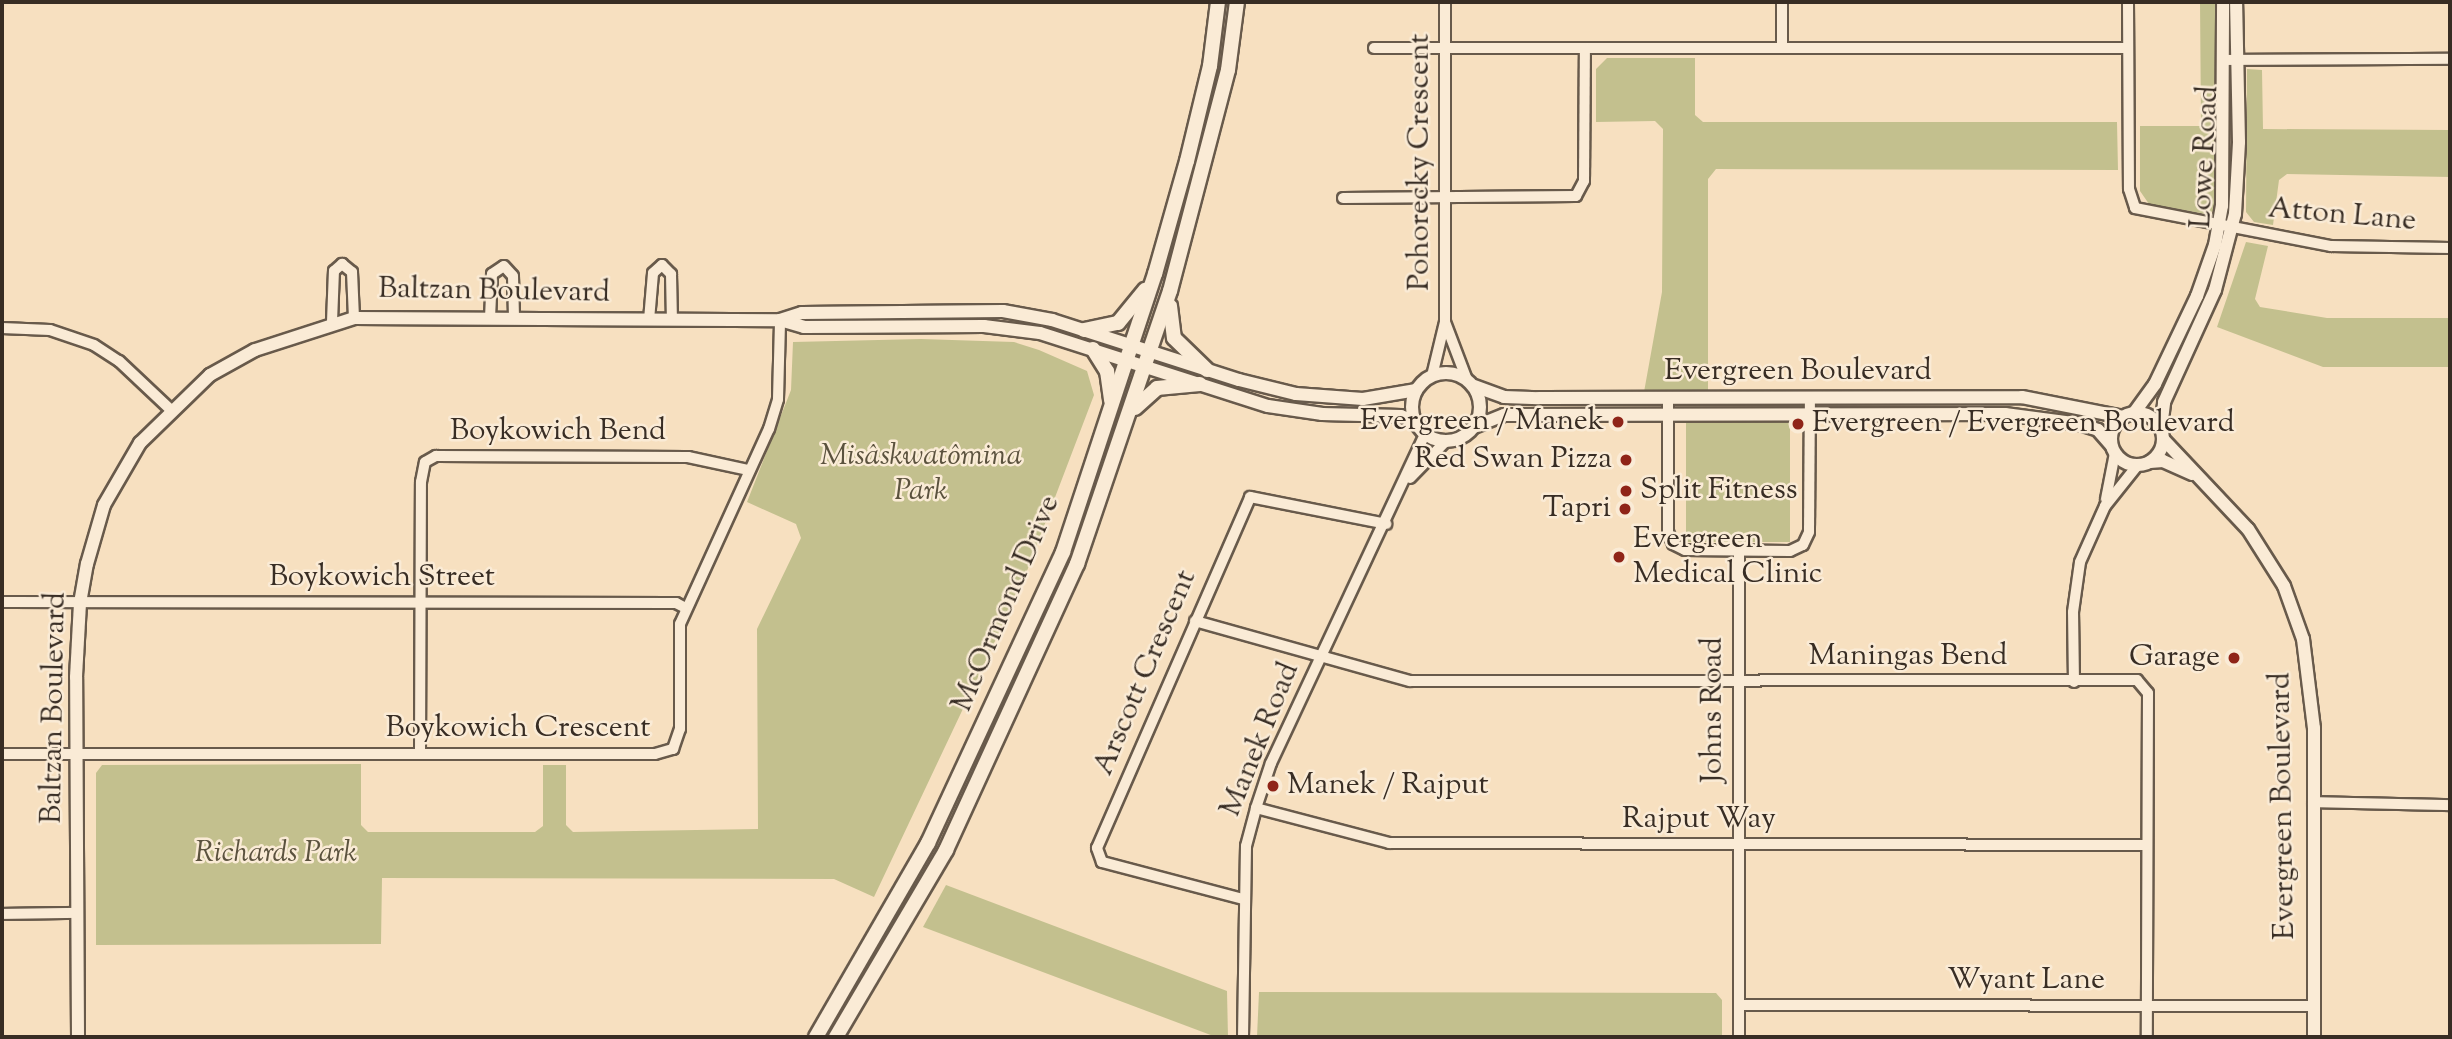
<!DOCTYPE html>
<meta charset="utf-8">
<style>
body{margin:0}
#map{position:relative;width:2452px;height:1039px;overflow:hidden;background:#f7e0c0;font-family:"Sorts Mill Goudy",serif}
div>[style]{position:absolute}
.green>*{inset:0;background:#c3c08e;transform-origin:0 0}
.roads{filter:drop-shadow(2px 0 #685a4b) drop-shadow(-2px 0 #685a4b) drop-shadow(0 2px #685a4b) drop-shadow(0 -2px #685a4b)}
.minor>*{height:10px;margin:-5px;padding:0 5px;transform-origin:5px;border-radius:5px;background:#faebd6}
.tertiary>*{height:12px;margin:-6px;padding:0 6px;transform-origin:6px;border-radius:6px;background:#faebd6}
.tertiary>.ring{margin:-6px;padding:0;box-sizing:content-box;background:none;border:12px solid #faebd6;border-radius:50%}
.secondary>*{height:14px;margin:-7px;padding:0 7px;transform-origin:7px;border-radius:7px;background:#faebd6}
.dots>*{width:19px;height:19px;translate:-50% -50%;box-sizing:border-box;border:4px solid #faebd6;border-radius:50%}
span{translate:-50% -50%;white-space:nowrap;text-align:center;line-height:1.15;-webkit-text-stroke:5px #faebd6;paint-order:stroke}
.street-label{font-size:30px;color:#382d24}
.poi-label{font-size:30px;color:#382d24}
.right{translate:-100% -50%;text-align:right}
.left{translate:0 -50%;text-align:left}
.park-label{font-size:30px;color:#5b523e;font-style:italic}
.frame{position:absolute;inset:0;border:4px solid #382d24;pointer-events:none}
</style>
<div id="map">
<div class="green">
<i style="clip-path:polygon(2200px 2px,2216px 2px,2216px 200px,2213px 211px,2206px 214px,2149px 204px,2140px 191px,2140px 126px,2201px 126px)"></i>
<i style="clip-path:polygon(1695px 58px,1695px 115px,1703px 122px,2117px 122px,2118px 170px,1716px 169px,1708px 179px,1708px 392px,1644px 392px,1662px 292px,1663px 129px,1655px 121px,1596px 122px,1596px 69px,1607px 58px)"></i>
<i style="clip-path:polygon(2247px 69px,2262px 70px,2263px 129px,2450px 130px,2450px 177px,2287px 174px,2279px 180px,2273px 225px,2254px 222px,2246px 212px)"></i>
<i style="clip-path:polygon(2246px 242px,2268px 246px,2255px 299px,2260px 307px,2327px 318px,2450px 318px,2450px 367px,2323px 367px,2217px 327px)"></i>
<i style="clip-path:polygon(921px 339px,1014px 342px,1039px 350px,1087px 371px,1094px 395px,1022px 584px,874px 897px,834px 879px,382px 878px,381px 944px,96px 945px,96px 773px,102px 765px,361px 764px,361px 825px,368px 832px,535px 832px,543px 826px,543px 765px,566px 765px,566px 825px,573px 832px,758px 829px,757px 629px,801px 538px,796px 524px,747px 502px,791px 390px,793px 342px)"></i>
<i style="left:1686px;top:419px;width:104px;height:123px"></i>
<i style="clip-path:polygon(946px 885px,1227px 991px,1228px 1037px,1216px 1037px,923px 927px)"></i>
<i style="clip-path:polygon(1259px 992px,1716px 993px,1722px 1000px,1722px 1037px,1257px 1037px)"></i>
</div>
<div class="roads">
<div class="minor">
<i style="left:2128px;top:2px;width:187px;rotate:89.7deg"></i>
<i style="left:2129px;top:189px;width:20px;rotate:72deg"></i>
<i style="left:2135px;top:208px;width:200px;rotate:11deg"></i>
<i style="left:2331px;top:246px;width:119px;rotate:1deg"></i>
<i style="left:1782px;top:47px;width:45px;rotate:-90deg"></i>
<i style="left:1374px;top:48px;width:754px"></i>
<i style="left:2222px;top:60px;width:228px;rotate:-0.3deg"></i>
<i style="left:1343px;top:198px;width:233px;rotate:-0.5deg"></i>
<i style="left:1576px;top:196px;width:17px;rotate:-62deg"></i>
<i style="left:1584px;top:181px;width:133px;rotate:-89.6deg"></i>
<i style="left:490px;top:318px;width:44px;rotate:-87.4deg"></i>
<i style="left:492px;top:274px;width:14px;rotate:-34deg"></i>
<i style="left:504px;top:266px;width:13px;rotate:48deg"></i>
<i style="left:513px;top:276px;width:42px;rotate:88.6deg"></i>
<i style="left:649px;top:320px;width:47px;rotate:-85.1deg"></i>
<i style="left:653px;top:273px;width:12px;rotate:-42deg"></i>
<i style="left:662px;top:265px;width:13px;rotate:45deg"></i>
<i style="left:671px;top:274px;width:46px;rotate:88.8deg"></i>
<i style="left:332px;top:322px;width:51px;rotate:-87.8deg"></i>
<i style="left:334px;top:271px;width:11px;rotate:-41deg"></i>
<i style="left:342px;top:264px;width:13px;rotate:39deg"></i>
<i style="left:352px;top:272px;width:46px;rotate:87.5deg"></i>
<i style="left:1445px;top:322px;width:62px;rotate:69.2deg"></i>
<i style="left:2px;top:328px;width:48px;rotate:2.4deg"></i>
<i style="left:50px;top:330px;width:46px;rotate:18.8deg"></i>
<i style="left:94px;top:345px;width:30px;rotate:33deg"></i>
<i style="left:119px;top:361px;width:70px;rotate:43.3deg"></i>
<i style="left:1432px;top:376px;width:56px;rotate:-76.5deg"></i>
<i style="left:1445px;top:322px;width:320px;rotate:-90deg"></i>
<i style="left:1668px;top:399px;width:133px;rotate:90deg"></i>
<i style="left:1668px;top:532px;width:13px;rotate:67deg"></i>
<i style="left:1673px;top:544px;width:13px;rotate:27deg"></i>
<i style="left:1685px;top:550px;width:105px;rotate:0.5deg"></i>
<i style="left:1790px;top:551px;width:14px;rotate:-25deg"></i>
<i style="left:1803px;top:545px;width:14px;rotate:-65deg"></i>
<i style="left:1809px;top:532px;width:134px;rotate:-89.6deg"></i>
<i style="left:1410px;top:478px;width:52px;rotate:-45.8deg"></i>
<i style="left:2106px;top:499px;width:47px;rotate:-78.9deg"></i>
<i style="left:2px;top:602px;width:674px;rotate:0.09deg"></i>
<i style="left:676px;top:603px;width:9px;rotate:27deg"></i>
<i style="left:1195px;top:621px;width:223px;rotate:15.6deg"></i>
<i style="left:1410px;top:681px;width:727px;rotate:-0.08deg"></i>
<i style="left:2137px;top:680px;width:17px;rotate:50deg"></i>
<i style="left:2148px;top:693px;width:344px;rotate:90.2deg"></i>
<i style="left:2074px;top:682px;width:70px;rotate:-90.8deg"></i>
<i style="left:2073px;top:612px;width:50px;rotate:-82deg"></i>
<i style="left:2080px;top:562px;width:61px;rotate:-65.9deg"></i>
<i style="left:2105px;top:506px;width:51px;rotate:-51.3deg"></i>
<i style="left:420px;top:753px;width:271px;rotate:-89.8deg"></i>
<i style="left:421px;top:482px;width:20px;rotate:-79deg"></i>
<i style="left:425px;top:462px;width:13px;rotate:-29deg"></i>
<i style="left:436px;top:456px;width:252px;rotate:0.2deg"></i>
<i style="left:688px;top:457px;width:61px;rotate:12.2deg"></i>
<i style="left:2px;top:754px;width:653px"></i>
<i style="left:655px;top:754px;width:19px;rotate:-16deg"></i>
<i style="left:673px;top:749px;width:21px;rotate:-71deg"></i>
<i style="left:680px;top:729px;width:105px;rotate:-90deg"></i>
<i style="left:680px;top:624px;width:214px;rotate:-65.5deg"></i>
<i style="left:769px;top:429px;width:31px;rotate:-73deg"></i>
<i style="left:778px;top:399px;width:79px;rotate:-88.5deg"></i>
<i style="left:2313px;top:802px;width:137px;rotate:1.3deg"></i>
<i style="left:1256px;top:808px;width:138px;rotate:14.7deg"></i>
<i style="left:1389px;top:843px;width:757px;rotate:0.15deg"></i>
<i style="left:1243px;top:899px;width:146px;rotate:-165.3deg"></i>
<i style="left:1102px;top:862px;width:15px;rotate:-110deg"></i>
<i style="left:1097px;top:848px;width:383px;rotate:-66.4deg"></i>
<i style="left:1250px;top:497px;width:139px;rotate:11.2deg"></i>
<i style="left:2px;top:914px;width:76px;rotate:-0.8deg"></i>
<i style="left:1739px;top:1005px;width:574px;rotate:0.1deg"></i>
<i style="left:1243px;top:1037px;width:191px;rotate:-89.1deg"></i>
<i style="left:1246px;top:846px;width:39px;rotate:-75deg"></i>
<i style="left:1256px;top:808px;width:47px;rotate:-71.6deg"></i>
<i style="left:1271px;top:763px;width:363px;rotate:-64.9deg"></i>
<i style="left:1739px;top:1037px;width:487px;rotate:-90deg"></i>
</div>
<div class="tertiary">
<i style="left:780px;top:320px;width:23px;rotate:-18deg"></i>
<i style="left:802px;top:313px;width:201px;rotate:-0.6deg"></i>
<i style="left:1003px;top:311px;width:50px;rotate:10.4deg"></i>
<i style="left:1052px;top:320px;width:196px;rotate:17.8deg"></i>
<i style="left:1239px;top:380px;width:59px;rotate:13.8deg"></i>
<i style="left:1296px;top:394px;width:67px;rotate:4.3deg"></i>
<i style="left:1363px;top:399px;width:54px;rotate:-9.6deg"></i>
<i class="ring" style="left:1412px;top:373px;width:56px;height:56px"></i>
<i style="left:1474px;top:386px;width:32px;rotate:20deg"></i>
<i style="left:1504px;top:397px;width:35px;rotate:2deg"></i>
<i style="left:1539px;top:398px;width:483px;rotate:-0.1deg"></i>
<i style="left:2022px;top:397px;width:103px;rotate:11.2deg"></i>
<i class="ring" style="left:2111px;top:413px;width:40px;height:40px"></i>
<i style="left:2134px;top:413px;width:36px;rotate:-54deg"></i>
<i style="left:2155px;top:384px;width:98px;rotate:-64.5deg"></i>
<i style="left:2197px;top:296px;width:54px;rotate:-70.6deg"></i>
<i style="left:2215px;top:245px;width:40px;rotate:-80deg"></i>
<i style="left:2222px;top:206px;width:204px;rotate:-89.7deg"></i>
<i style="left:1474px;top:427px;width:32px;rotate:-22deg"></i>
<i style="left:1504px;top:415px;width:501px;rotate:-0.11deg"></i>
<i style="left:2005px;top:414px;width:76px;rotate:7.6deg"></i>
<i style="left:2080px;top:424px;width:19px;rotate:18deg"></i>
<i style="left:2098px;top:430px;width:20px;rotate:49deg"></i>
<i style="left:2161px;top:428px;width:26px;rotate:-83deg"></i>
<i style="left:2164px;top:402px;width:123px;rotate:-65.5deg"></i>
<i style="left:2215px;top:290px;width:79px;rotate:-75.3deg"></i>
<i style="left:2235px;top:214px;width:72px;rotate:-86.8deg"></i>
<i style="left:2239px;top:142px;width:140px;rotate:-91.2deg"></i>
<i style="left:2164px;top:440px;width:122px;rotate:46.7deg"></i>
<i style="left:2248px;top:529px;width:67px;rotate:57.7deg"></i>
<i style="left:2284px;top:586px;width:56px;rotate:70.3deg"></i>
<i style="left:2303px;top:639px;width:90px;rotate:83deg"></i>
<i style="left:2314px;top:728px;width:309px;rotate:90deg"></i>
<i style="left:2150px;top:462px;width:13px;rotate:-4deg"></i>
<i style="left:2163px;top:461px;width:32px;rotate:24deg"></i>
<i style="left:78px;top:1037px;width:360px;rotate:-90.3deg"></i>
<i style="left:76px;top:677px;width:74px;rotate:-86.9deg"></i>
<i style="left:80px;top:603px;width:40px;rotate:-80deg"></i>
<i style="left:87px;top:564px;width:61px;rotate:-73.9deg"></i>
<i style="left:104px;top:505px;width:72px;rotate:-59.9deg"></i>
<i style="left:140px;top:443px;width:98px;rotate:-44.2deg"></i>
<i style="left:210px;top:375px;width:51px;rotate:-29.1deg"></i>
<i style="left:255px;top:350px;width:104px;rotate:-17.9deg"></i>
<i style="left:354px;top:318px;width:426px;rotate:0.3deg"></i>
<i style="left:780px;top:320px;width:25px;rotate:16deg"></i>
<i style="left:804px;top:327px;width:180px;rotate:-0.3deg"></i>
<i style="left:984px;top:326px;width:56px;rotate:7.1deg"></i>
<i style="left:1040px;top:333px;width:239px;rotate:17.8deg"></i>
<i style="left:1268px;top:406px;width:55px;rotate:8.4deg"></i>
<i style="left:1322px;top:414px;width:79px;rotate:1.5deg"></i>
<i style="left:1401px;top:416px;width:16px;rotate:22deg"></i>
</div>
<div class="secondary">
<i style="left:1170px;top:306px;width:32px;rotate:83deg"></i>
<i style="left:1174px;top:338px;width:46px;rotate:44.1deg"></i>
<i style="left:1084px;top:330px;width:35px;rotate:-12deg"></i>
<i style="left:1118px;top:323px;width:43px;rotate:-50.7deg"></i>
<i style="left:1093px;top:349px;width:26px;rotate:58deg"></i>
<i style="left:1107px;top:371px;width:30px;rotate:82deg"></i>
<i style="left:1135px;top:408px;width:30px;rotate:-42deg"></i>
<i style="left:1157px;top:388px;width:43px;rotate:-5.3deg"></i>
<i style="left:816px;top:1037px;width:224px;rotate:-60deg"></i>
<i style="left:928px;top:843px;width:321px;rotate:-65.1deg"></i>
<i style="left:1063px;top:552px;width:293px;rotate:-71.7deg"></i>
<i style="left:1155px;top:274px;width:117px;rotate:-74.2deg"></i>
<i style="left:1187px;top:161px;width:98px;rotate:-76.4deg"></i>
<i style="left:1210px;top:66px;width:64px;rotate:-82.9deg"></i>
<i style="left:836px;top:1037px;width:217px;rotate:-59.5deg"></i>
<i style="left:946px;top:850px;width:315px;rotate:-65.4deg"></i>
<i style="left:1077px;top:564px;width:288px;rotate:-71.2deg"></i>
<i style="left:1170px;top:291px;width:228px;rotate:-75.3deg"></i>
<i style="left:1228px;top:70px;width:69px;rotate:-82.5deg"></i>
</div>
</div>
<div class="dots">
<i style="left:1618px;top:422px;background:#8f2418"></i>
<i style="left:1798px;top:424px;background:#8f2418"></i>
<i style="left:1626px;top:460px;background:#8f2418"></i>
<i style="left:1626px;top:491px;background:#8f2418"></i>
<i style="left:1625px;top:509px;background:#8f2418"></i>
<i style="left:1619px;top:557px;background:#8f2418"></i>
<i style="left:2234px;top:658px;background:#8f2418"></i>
<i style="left:1273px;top:786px;background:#8f2418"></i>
</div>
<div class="street-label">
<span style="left:2206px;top:157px;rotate:-87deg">Lowe Road</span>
<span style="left:1421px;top:162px;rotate:-90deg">Pohorecky Crescent</span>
<span style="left:2342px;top:216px;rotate:5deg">Atton Lane</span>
<span style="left:494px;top:292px;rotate:1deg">Baltzan Boulevard</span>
<span style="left:1798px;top:372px">Evergreen Boulevard</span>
<span style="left:558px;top:432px">Boykowich Bend</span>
<span style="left:382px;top:578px">Boykowich Street</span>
<span style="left:1007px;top:604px;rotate:-67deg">McOrmond Drive</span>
<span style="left:1908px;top:657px">Maningas Bend</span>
<span style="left:1146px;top:673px;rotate:-67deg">Arscott Crescent</span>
<span style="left:55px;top:708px;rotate:-89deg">Baltzan Boulevard</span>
<span style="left:1714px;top:710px;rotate:-90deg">Johns Road</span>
<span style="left:518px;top:729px">Boykowich Crescent</span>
<span style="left:1261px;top:740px;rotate:-68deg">Manek Road</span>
<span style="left:2284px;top:806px;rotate:-91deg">Evergreen Boulevard</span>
<span style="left:1699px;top:820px">Rajput Way</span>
<span style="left:2026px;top:981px">Wyant Lane</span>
</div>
<div class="poi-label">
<span class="right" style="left:1604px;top:422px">Evergreen / Manek</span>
<span class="left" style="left:1812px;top:424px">Evergreen / Evergreen Boulevard</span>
<span class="right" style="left:1612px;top:460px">Red Swan Pizza</span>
<span class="left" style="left:1640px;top:491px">Split Fitness</span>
<span class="right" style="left:1611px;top:509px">Tapri</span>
<span class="left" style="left:1633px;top:557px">Evergreen<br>Medical Clinic</span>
<span class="right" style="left:2220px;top:658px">Garage</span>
<span class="left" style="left:1287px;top:786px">Manek / Rajput</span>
</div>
<div class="park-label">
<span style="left:921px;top:474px">Misâskwatômina<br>Park</span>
<span style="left:276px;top:854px">Richards Park</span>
</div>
<div class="frame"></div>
</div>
